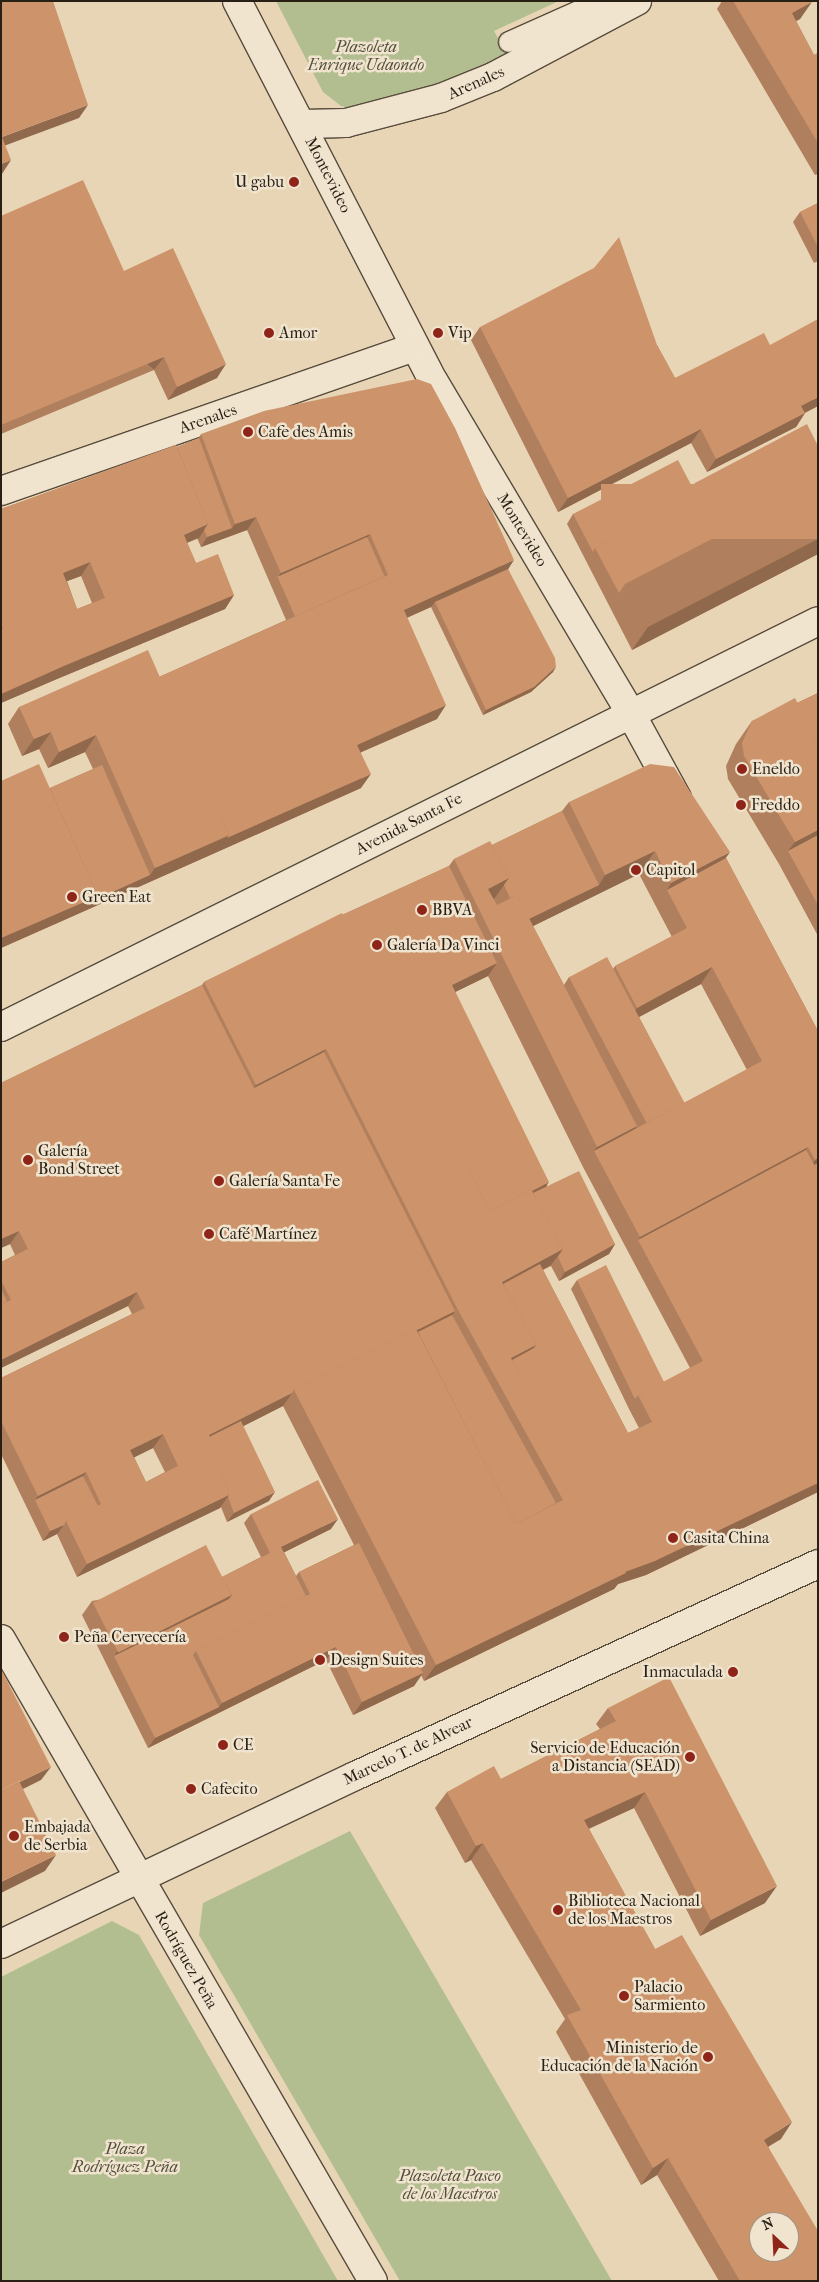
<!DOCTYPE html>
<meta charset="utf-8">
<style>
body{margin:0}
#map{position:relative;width:819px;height:2282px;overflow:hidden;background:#e8d5b5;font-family:"IM FELL French Canon",serif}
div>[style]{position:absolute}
.green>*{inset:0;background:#b3be90}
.roads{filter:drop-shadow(1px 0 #584c3d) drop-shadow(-1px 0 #584c3d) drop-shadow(0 1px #584c3d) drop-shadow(0 -1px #584c3d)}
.service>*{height:20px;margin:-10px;padding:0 10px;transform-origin:10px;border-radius:10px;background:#f0e4cf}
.minor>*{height:28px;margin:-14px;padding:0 14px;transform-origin:14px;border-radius:14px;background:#f0e4cf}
.secondary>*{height:28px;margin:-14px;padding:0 14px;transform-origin:14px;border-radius:14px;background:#f0e4cf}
.wall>*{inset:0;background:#b07f5d}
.shaded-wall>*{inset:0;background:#90684c;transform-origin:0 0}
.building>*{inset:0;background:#cd946c;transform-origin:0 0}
.dots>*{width:14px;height:14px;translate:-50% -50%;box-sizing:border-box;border:2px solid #f0e4cf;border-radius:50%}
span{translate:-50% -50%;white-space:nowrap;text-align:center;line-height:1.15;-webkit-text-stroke:5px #f0e4cf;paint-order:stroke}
.park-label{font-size:16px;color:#524f3a;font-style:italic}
.street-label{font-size:16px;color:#281f15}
.poi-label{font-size:16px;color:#281f15}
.right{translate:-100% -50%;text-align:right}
.left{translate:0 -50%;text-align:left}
.frame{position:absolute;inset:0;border:2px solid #281f15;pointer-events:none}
.north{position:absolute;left:749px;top:2212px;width:50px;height:50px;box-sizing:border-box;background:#f0e4cf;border:1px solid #a09585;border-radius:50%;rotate:335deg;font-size:14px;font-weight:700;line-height:20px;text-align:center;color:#281f15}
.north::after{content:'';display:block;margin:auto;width:18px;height:22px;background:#8f2418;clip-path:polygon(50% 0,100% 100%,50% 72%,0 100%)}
</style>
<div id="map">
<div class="green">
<i style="clip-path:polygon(276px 1px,559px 1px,494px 31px,507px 54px,452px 88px,361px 111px,341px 106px,323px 92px)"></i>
<i style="clip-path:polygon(350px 1831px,612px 2281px,400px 2281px,199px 1935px,203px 1903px)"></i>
<i style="clip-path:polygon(112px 1921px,139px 1935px,338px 2281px,1px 2281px,1px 1977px)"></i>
</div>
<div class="roads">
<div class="service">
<i style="left:509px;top:42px;width:101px;rotate:-24deg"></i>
</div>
<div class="minor">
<i style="left:237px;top:1px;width:429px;rotate:62.7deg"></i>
<i style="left:434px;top:382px;width:386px;rotate:59.3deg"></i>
<i style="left:631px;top:714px;width:96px;rotate:61.3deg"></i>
<i style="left:302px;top:124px;width:44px;rotate:-1.3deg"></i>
<i style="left:346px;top:123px;width:98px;rotate:-14.7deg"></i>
<i style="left:441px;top:98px;width:56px;rotate:-22deg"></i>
<i style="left:493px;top:77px;width:163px;rotate:-27.8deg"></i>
<i style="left:1px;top:491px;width:438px;rotate:-19.2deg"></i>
<i style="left:1px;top:1639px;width:742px;rotate:59.91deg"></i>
<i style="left:1px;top:1944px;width:392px;rotate:-25.4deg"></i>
<i style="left:355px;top:1776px;width:509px;rotate:-24.6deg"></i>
</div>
<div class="secondary">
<i style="left:1px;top:1027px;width:912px;rotate:-26.42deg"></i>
</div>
</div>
<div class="wall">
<i style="clip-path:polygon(722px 1px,811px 1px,800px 19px,796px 21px,814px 55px,818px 53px,818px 174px,815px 175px,717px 9px)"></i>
<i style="clip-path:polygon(818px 203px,818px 261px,814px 263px,793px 222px,800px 212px)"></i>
<i style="clip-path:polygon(1px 216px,124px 271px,217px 378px,168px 400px,154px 370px,1px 434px)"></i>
<i style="clip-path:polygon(480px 327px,657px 345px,675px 378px,770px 345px,818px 406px,805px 413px,796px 427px,707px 472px,691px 443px,558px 512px,471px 340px)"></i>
<i style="clip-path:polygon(evenodd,201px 434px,508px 569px,553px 672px,531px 692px,483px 715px,431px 607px,407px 618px,437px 719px,361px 752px,361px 788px,89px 909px,1px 948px,1px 781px,50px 788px,93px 769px,85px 752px,48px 768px,39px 749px,22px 756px,8px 724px,19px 707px,159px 677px,286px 620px,247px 530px,201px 547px,197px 538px,187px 543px,196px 563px,234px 595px,225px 609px,57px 679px,1px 703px,1px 509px,177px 447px,199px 438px,201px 434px,81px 576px,92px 603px,77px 609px,67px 581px,81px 576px)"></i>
<i style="clip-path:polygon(818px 446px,818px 554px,632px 650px,567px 524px,573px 514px,692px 487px,695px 483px)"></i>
<i style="clip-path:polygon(818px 693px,818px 936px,779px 864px,728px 779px,726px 766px,736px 744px,752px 721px,797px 703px)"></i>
<i style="clip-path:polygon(evenodd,569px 802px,726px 858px,818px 1031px,818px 1492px,646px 1575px,618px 1584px,614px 1589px,424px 1681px,421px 1675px,414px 1686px,353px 1715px,326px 1660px,148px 1748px,82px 1615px,92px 1601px,222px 1577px,261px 1557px,244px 1523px,251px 1514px,331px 1529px,284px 1552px,296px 1576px,299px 1572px,354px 1545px,283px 1406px,243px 1426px,269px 1501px,227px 1522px,221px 1507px,220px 1508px,77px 1577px,57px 1534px,43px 1541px,1px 1454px,1px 1378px,132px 1314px,128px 1306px,1px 1368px,1px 1262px,15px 1255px,10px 1244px,1px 1248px,1px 1083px,202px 985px,204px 982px,342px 915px,449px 866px,454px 859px,492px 845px,562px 811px,569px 802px,639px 874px,672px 937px,615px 966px,613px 969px,569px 977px,564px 985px,533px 926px,639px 874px,569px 802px,488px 976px,583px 1167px,690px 1368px,664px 1382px,577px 1280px,571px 1289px,629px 1409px,639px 1428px,628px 1433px,543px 1270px,551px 1266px,559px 1281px,609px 1254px,615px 1244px,547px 1186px,455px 992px,488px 976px,569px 802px,701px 984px,747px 1070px,684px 1103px,639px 1017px,701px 984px,569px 802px,153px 1448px,165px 1472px,146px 1482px,134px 1457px,153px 1448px)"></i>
<i style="clip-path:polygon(608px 1708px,765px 1903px,700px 1936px,634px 1808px,589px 1829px,655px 1949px,781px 2139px,768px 2146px,818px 2281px,719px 2281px,657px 2175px,641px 2185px,556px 2032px,565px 2019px,471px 1860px,465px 1863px,435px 1808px,447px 1792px,501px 1779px,600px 1729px,596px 1724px)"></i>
</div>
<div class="shaded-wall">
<i style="clip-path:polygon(812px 2px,800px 19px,781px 29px,792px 13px)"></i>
<i style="clip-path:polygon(88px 105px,79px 118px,1px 147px,2px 137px)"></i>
<i style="clip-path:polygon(11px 160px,2px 174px,1px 174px,1px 164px)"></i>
<i style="left:164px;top:357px;width:16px;height:177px;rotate:128deg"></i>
<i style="clip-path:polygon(226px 364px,217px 378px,168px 400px,177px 387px)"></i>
<i style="clip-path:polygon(818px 397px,818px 406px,792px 419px,801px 406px)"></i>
<i style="clip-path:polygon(805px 413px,796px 427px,707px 472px,716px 459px)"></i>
<i style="clip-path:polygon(701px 429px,691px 443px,558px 512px,568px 498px)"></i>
<i style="clip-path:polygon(256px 517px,247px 530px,201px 547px,207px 537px,232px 528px,235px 524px)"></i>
<i style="clip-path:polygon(208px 524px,199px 538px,174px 548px,184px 535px)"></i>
<i style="clip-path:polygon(370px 534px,360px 547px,278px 577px,281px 573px)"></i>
<i style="clip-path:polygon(818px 539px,818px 554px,632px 650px,648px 627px)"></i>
<i style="clip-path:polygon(514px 560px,505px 574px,435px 602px,431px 607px,394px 623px,404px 610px)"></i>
<i style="clip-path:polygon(90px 562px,81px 576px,54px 586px,63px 573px)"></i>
<i style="clip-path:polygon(234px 595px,225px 609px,57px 679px,1px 703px,1px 694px,66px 665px)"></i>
<i style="clip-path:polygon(556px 667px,553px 672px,531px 692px,483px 715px,486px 710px)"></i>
<i style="clip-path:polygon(446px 705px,437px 719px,348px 758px,357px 745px)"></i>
<i style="clip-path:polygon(51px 732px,39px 749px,22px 756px,34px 739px)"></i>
<i style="clip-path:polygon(96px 735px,85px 752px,48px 768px,59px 752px)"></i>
<i style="clip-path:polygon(371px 774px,361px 788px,89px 909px,1px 948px,1px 938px,98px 896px,150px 875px,155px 868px)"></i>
<i style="clip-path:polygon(818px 830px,818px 845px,788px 851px,795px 842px)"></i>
<i style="clip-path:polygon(655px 851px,639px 874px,513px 936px,522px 922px,599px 885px,605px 875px)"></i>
<i style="clip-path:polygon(730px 852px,714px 875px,667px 890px,671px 883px)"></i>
<i style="clip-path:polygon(509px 878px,494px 899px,478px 907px,488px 889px)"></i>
<i style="clip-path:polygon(497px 963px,488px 976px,443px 998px,452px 985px)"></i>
<i style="clip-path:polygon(712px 967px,701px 984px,626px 1024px,637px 1008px)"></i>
<i style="clip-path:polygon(326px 1049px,315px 1065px,244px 1101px,256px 1085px)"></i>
<i style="clip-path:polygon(637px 1126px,623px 1146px,594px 1151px,597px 1147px)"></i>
<i style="clip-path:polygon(808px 1147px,796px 1163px,638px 1240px,640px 1237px)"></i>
<i style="clip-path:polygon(818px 1158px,818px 1169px,804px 1176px,815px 1160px)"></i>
<i style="clip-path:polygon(549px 1182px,540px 1196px,488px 1214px)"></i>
<i style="clip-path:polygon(19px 1231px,10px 1244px,1px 1248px,1px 1239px)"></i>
<i style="clip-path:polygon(615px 1244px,609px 1254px,559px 1281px,565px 1272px)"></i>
<i style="clip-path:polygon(563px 1249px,551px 1265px,503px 1292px,502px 1282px)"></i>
<i style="clip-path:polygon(137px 1292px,128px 1306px,1px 1368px,1px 1360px)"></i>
<i style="clip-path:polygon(455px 1311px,446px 1325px,295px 1392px)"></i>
<i style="clip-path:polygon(536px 1345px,524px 1361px,512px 1368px,511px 1358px)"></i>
<i style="clip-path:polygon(292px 1393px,283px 1406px,208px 1444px,209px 1435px)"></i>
<i style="clip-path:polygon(163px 1434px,153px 1448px,121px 1464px,130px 1450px)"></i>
<i style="clip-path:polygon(86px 1472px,77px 1486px,35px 1500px,38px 1496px)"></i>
<i style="clip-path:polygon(818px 1483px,818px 1492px,646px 1575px,618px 1584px,614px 1589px,424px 1681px,436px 1665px,623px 1572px)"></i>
<i style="clip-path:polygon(275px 1492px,269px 1501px,227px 1522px,234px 1513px)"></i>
<i style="clip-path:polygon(229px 1495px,220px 1508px,77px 1577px,87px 1564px)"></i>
<i style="clip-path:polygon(338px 1519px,331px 1529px,275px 1557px,281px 1547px)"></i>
<i style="clip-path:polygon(64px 1525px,57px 1534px,43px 1541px,50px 1531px)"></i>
<i style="clip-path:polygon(232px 1595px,222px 1609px,114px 1656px,117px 1652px)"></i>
<i style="clip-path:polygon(336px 1647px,326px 1660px,148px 1748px,155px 1738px,219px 1707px,222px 1703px)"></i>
<i style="clip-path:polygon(423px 1673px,414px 1686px,353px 1715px,362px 1702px)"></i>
<i style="clip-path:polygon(51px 1767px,41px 1780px,1px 1800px,1px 1791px)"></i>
<i style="clip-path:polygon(645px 1792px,634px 1808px,572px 1836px,584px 1820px)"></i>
<i style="clip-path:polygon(483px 1843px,471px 1860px,465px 1863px,476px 1846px)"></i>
<i style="clip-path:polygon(56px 1855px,45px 1871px,1px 1893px,1px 1882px)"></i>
<i style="clip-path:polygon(777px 1886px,765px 1903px,700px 1936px,711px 1920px)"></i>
<i style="clip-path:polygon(792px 2122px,781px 2139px,753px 2156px,764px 2140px)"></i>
<i style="clip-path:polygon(668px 2158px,657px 2175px,641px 2185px,653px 2168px)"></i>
</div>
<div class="building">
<i style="clip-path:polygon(1px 1px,53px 1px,88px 105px,2px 137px,11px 160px,1px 164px)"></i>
<i style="clip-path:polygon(733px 1px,811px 1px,812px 2px,792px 13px,814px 55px,818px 53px,818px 143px)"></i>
<i style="clip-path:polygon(83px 180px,124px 271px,173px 248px,226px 364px,177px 387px,164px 357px,1px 425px,1px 216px)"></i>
<i style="clip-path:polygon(818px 203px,818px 247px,800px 212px)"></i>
<i style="clip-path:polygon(619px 237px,657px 345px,675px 378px,764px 333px,770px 345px,818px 319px,818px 397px,801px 406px,805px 413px,716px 459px,701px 429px,568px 498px,480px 327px,594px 268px)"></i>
<i style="clip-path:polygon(417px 379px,431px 384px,455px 428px,514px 560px,404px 610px,446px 705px,357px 745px,371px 774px,227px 838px,229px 835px,159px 677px,388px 575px,370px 534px,281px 573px,256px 517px,235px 524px,201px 434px,264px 411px)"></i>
<i style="clip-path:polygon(807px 424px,818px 446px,818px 484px,625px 584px,619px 593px,595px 548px,701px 494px,695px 483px)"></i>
<i style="clip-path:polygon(199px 438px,232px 528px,207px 537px,204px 530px,208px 524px,177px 447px)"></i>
<i style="clip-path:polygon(evenodd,176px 445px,208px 524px,184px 535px,196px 563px,218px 554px,234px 595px,66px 665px,1px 694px,1px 630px,3px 629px,1px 624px,1px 509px,176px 445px,90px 562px,105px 598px,77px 609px,63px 573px,90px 562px)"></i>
<i style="clip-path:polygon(678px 460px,697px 496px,595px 548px,593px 552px,573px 514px)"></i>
<i style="left:818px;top:484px;width:55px;height:217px;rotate:90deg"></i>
<i style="left:367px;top:537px;width:43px;height:98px;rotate:66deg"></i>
<i style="clip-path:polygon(508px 569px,555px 658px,556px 667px,534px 687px,486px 710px,435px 602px)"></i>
<i style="clip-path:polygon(148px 650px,229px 835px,155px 868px,96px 735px,59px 752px,51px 732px,34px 739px,19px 707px)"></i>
<i style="clip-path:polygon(818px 693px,818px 745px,797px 703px)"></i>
<i style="clip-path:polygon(795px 698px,818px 745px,818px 830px,795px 842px,744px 756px,742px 743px,752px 721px)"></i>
<i style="clip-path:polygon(39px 764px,98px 896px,1px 938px,1px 781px)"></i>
<i style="clip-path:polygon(650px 764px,674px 767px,730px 852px,671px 883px,655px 851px,605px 875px,569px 802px)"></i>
<i style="clip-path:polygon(102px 765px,150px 875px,95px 900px,98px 896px,50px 788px)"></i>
<i style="clip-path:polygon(562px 811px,599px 885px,529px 919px,517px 895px,510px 898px,504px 885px,509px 878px,492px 845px)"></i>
<i style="clip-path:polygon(818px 835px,818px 905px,788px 851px)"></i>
<i style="clip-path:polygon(490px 841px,509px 878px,488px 889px,497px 905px,517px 895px,637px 1126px,597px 1147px,454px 859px)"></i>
<i style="clip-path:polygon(726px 858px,818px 1031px,818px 1158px,815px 1160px,808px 1147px,640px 1237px,594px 1151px,762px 1061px,712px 967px,637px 1008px,615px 966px,687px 928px,667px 890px)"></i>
<i style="clip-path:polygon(449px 866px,497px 963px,452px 985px,549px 1182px,532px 1191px,531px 1189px,490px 1211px,342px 915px)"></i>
<i style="clip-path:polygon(342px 913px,490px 1211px,531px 1189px,563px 1249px,502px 1282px,536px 1345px,511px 1358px,626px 1573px,436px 1665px,294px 1390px,416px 1329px,516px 1524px,563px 1500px,457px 1308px,326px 1049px,256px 1085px,204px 982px)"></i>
<i style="left:607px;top:957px;width:165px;height:43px;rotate:62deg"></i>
<i style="clip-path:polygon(evenodd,202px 985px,254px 1088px,324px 1052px,455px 1311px,417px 1330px,416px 1329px,294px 1390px,292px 1393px,209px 1435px,229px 1495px,87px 1564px,66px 1521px,101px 1504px,86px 1472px,38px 1496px,1px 1421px,1px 1378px,145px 1308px,137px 1292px,1px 1360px,1px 1304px,11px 1300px,1px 1280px,1px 1262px,28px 1249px,19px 1231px,1px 1239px,1px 1083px,202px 985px,163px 1434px,178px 1466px,146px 1482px,130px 1450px,163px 1434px)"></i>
<i style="clip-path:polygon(806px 1150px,818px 1172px,818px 1483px,655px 1561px,625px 1572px,512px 1360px,534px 1348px,536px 1345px,503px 1284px,540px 1264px,628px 1433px,652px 1422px,638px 1395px,703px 1361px,638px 1240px)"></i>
<i style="clip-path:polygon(818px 1163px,818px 1172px,814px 1165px)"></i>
<i style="clip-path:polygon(579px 1171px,615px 1244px,565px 1272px,558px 1257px,563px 1249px,533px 1193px)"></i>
<i style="clip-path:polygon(606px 1265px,664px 1382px,638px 1395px,635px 1399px,577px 1280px)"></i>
<i style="clip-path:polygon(1px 1289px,7px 1301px,1px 1304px)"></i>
<i style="clip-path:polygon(452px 1315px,556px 1503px,516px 1524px,418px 1332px)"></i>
<i style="clip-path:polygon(241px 1421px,275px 1492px,234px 1513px,228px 1497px,229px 1495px,209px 1437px)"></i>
<i style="clip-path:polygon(83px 1476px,98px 1506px,66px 1521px,64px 1525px,50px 1531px,35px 1500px)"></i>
<i style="clip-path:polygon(318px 1480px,338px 1519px,281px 1547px,306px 1596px,196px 1651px,193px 1655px,219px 1707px,155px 1738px,114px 1656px,229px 1599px,232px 1595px,222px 1577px,270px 1553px,251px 1514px)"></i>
<i style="clip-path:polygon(359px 1543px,423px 1673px,362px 1702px,336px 1647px,222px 1703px,196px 1651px,310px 1594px,299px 1572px)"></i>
<i style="left:206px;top:1545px;width:56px;height:127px;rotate:63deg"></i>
<i style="clip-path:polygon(1px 1669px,51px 1767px,20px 1782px,19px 1781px,1px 1790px)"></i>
<i style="clip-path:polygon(evenodd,669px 1677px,777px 1886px,711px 1920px,645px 1792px,584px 1820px,655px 1949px,682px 1935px,792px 2122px,764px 2140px,818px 2231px,818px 2281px,740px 2281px,668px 2158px,653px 2168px,567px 2015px,581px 2010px,483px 1843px,476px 1846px,447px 1792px,494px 1766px,501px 1779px,616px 1721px,608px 1708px,669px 1677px,759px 2222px,789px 2222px,789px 2252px,759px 2252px,759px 2222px)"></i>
<i style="clip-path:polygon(19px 1781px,56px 1855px,1px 1882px,1px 1790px)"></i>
</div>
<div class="dots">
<i style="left:294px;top:182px;background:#8f2418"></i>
<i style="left:269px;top:333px;background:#8f2418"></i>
<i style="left:438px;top:333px;background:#8f2418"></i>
<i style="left:248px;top:432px;background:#8f2418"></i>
<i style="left:742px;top:769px;background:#8f2418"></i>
<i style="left:741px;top:805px;background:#8f2418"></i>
<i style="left:636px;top:870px;background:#8f2418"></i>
<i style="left:72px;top:897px;background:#8f2418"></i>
<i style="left:422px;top:910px;background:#8f2418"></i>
<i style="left:377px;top:945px;background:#8f2418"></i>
<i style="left:28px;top:1160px;background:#8f2418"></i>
<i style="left:219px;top:1181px;background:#8f2418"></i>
<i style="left:209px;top:1234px;background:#8f2418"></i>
<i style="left:673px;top:1538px;background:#8f2418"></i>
<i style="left:64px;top:1637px;background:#8f2418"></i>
<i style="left:320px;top:1660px;background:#8f2418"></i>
<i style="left:733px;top:1672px;background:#8f2418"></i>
<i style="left:223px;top:1745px;background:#8f2418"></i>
<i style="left:690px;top:1757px;background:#8f2418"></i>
<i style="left:191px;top:1789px;background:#8f2418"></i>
<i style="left:14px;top:1836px;background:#8f2418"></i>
<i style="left:558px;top:1910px;background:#8f2418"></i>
<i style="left:624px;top:1996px;background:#8f2418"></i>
<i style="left:708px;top:2057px;background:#8f2418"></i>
</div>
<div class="park-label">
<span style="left:366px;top:56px">Plazoleta<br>Enrique Udaondo</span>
<span style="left:125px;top:2158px">Plaza<br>Rodríguez Peña</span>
<span style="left:450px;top:2185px">Plazoleta Paseo<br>de los Maestros</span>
</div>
<div class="street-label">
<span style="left:476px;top:83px;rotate:-24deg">Arenales</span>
<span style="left:328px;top:175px;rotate:63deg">Montevideo</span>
<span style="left:208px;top:419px;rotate:-19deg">Arenales</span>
<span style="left:522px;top:530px;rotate:59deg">Montevideo</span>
<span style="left:409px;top:824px;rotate:-27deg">Avenida Santa Fe</span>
<span style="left:408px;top:1751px;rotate:-25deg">Marcelo T. de Alvear</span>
<span style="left:186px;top:1960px;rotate:60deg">Rodríguez Peña</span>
</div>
<div class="poi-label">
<span class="right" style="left:284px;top:182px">U gabu</span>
<span class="left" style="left:279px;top:333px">Amor</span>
<span class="left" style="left:448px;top:333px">Vip</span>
<span class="left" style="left:258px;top:432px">Cafe des Amis</span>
<span class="left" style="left:752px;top:769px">Eneldo</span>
<span class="left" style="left:751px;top:805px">Freddo</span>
<span class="left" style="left:646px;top:870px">Capitol</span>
<span class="left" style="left:82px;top:897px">Green Eat</span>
<span class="left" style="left:432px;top:910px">BBVA</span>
<span class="left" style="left:387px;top:945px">Galería Da Vinci</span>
<span class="left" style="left:38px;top:1160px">Galería<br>Bond Street</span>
<span class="left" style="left:229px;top:1181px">Galería Santa Fe</span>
<span class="left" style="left:219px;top:1234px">Café Martínez</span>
<span class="left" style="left:683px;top:1538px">Casita China</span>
<span class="left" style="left:74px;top:1637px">Peña Cervecería</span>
<span class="left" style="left:330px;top:1660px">Design Suites</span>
<span class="right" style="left:723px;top:1672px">Inmaculada</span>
<span class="left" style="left:233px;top:1745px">CE</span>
<span class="right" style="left:680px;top:1757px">Servicio de Educación<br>a Distancia (SEAD)</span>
<span class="left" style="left:201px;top:1789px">Cafecito</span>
<span class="left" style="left:24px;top:1836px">Embajada<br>de Serbia</span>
<span class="left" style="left:568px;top:1910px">Biblioteca Nacional<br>de los Maestros</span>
<span class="left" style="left:634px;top:1996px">Palacio<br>Sarmiento</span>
<span class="right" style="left:698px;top:2057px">Ministerio de<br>Educación de la Nación</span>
</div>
<div class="frame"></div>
<div class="north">N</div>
</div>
